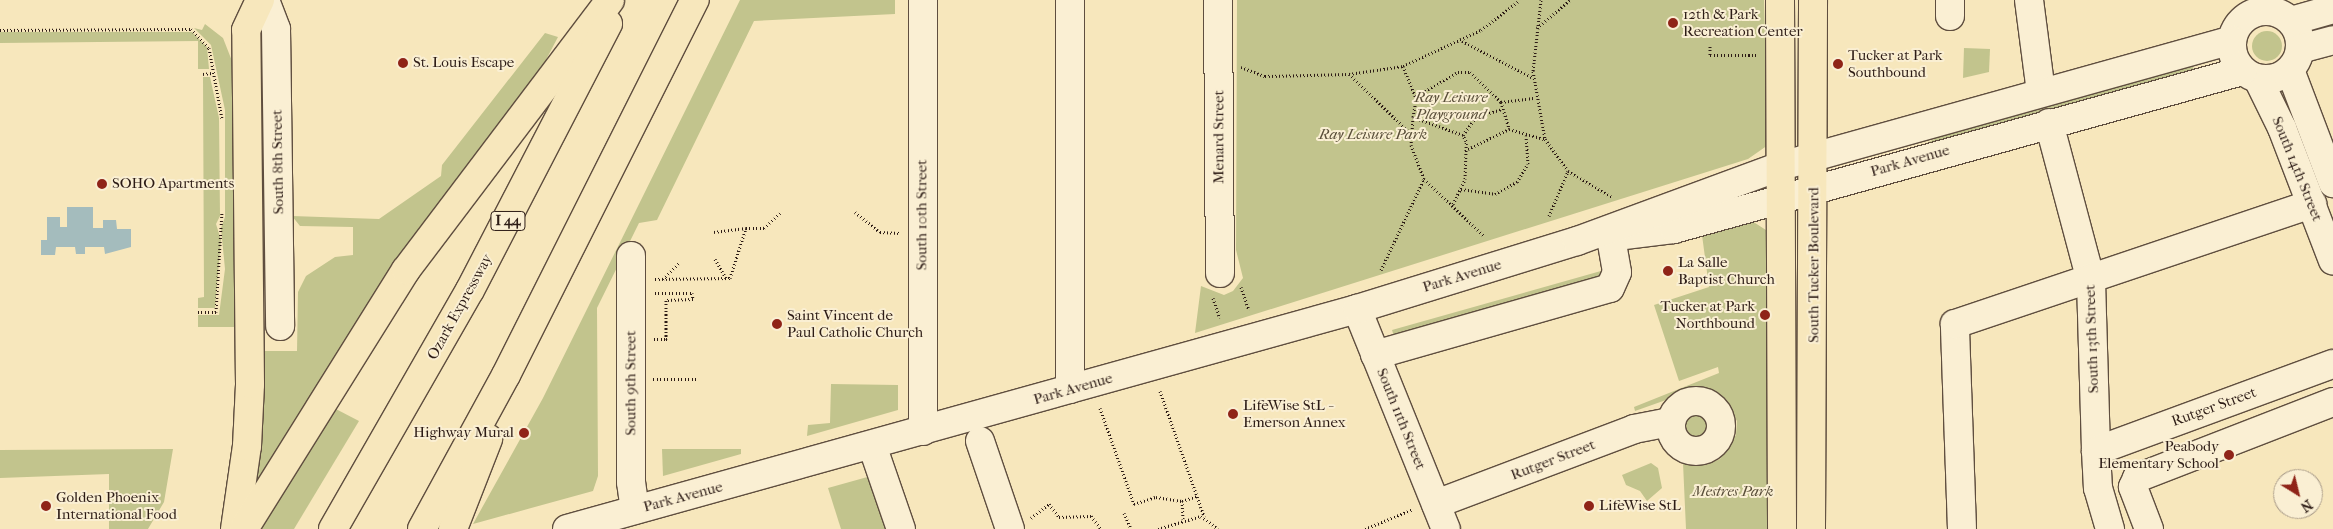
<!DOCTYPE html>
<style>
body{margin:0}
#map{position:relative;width:2333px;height:529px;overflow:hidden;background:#f7e7bc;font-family:"IM FELL French Canon",serif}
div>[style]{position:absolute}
.green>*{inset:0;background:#c2c48d}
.round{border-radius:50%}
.water>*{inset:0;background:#a4bcbd}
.path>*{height:3px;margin-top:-1.5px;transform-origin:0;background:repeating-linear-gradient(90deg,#2c1b15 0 1px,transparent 0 3.5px)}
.roads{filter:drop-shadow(1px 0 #5f4e3f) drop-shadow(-1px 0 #5f4e3f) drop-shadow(0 1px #5f4e3f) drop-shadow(0 -1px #5f4e3f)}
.minor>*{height:28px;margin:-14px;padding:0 14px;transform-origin:14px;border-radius:14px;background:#faefd3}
.minor>.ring{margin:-14px;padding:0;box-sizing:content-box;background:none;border:28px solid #faefd3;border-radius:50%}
.major>*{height:28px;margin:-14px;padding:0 14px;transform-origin:14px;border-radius:14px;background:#f7e7bc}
.highway>*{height:28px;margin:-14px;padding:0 14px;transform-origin:14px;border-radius:14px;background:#f7e7bc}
.dots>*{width:14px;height:14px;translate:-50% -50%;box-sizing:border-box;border:2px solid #faefd3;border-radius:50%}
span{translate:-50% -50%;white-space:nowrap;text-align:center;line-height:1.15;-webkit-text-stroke:4px #faefd3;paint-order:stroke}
.shield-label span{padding:1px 4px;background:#faefd3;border:1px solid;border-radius:4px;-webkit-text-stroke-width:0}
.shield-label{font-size:14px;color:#2c1b15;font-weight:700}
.poi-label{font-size:15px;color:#2c1b15}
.left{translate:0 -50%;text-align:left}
.right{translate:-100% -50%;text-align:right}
.park-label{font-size:15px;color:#594e39;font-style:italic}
.street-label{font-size:15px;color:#2c1b15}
.north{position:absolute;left:2273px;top:469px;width:50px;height:50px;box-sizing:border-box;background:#faefd3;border:1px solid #a89a87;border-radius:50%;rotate:144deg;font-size:14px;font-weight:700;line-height:20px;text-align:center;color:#2c1b15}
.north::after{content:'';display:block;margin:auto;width:18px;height:22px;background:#8f2418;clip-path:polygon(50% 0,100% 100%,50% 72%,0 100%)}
</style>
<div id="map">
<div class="green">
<i style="clip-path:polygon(740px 0,895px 0,895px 14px,754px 21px,657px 220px,639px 223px,597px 308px,598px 476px,593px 491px,473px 524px,543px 398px)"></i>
<i style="clip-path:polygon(1237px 0,1764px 0,1768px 145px,1748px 159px,1195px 333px,1201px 286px,1224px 295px,1233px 291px,1243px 278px,1236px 250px)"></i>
<i style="clip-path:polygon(205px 24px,223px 38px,232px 61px,236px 327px,198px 327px,198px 315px,219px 315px,225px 269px,221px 228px,225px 217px,225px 110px,211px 45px,194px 28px,202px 30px)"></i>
<i class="round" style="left:2252px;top:31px;width:30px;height:30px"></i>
<i style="clip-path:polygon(0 32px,192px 32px,207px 47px,209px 69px,198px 69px,198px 41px,0 43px)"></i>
<i style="clip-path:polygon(545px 33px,558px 37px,539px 73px,351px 330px,255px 488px,264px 405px,263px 351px,297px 351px,298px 292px,306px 276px,335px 257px,353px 255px,353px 227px,300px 226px,292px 216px,379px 219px,441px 176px,442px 165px)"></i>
<i style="clip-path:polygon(1964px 48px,1990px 49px,1989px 72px,1963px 78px)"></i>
<i style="clip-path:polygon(2191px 60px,2195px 74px,1921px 146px,1968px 122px)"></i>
<i style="clip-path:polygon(203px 77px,210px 77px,219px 118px,220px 216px,216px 224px,221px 240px,215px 308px,198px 308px,198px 298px,204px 297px)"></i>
<i style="clip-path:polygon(1752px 221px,1769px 232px,1769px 529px,1686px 529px,1683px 463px,1706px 465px,1720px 459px,1736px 435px,1737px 421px,1721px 397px,1697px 389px,1635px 411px,1634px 407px,1719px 373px,1718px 367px,1679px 381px,1654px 305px,1709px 287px,1702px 235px)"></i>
<i style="clip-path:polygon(1608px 269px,1605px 279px,1395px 340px,1392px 330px)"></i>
<i style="clip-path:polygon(831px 384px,898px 385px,898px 410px,807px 436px,808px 425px,830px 423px)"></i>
<i style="clip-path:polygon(330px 406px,359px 421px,294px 529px,257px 529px)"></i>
<i class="round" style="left:1685px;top:415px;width:24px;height:24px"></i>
<i style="clip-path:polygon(173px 449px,164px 502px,148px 529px,109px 529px,109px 474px,0 478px,0 450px)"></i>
<i style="clip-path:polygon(662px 449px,741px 449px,741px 454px,663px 476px)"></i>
<i style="clip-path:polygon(1651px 463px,1658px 468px,1662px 488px,1647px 501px,1640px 491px,1626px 485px,1622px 475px)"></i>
<i style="clip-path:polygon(871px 476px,888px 529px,841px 529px,828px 488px)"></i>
</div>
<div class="water">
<i style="clip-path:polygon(67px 207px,93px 207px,93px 228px,103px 228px,103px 220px,116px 220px,117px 229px,131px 229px,131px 247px,105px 254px,104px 247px,85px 247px,85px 254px,76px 254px,75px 247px,56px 247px,55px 255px,41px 255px,41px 240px,47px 240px,47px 217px,60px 217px,60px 227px,67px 227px)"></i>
</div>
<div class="path">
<i style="left:1541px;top:0;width:71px;rotate:96.4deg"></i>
<i style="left:1533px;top:71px;width:69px;rotate:80deg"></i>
<i style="left:1537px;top:28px;width:43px;rotate:-40.3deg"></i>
<i style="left:0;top:30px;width:191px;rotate:-0.3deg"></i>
<i style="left:191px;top:29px;width:26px;rotate:47deg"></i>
<i style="left:209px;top:48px;width:72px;rotate:79.6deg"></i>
<i style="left:1462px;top:41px;width:80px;rotate:27.5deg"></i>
<i style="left:1710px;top:46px;width:9px;rotate:90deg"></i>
<i style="left:1710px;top:55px;width:46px"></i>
<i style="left:1403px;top:66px;width:35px;rotate:68deg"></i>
<i style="left:1241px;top:67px;width:26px;rotate:21deg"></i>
<i style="left:1265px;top:76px;width:84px;rotate:-1.4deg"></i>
<i style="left:1349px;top:74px;width:55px;rotate:-8.4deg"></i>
<i style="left:1403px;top:66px;width:86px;rotate:-24.8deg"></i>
<i style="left:1481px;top:30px;width:49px;rotate:-37.6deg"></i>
<i style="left:203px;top:74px;width:9px;rotate:-6deg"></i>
<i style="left:1349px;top:74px;width:83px;rotate:44deg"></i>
<i style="left:1501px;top:102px;width:34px;rotate:-7deg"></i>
<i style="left:1413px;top:117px;width:17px;rotate:-80deg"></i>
<i style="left:1416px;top:100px;width:13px;rotate:-45deg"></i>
<i style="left:1425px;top:91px;width:38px;rotate:-30deg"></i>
<i style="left:1458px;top:72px;width:12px"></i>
<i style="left:1470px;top:72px;width:43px;rotate:44.1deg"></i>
<i style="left:1501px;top:102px;width:28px;rotate:73deg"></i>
<i style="left:1509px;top:129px;width:37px;rotate:16deg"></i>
<i style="left:1545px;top:139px;width:39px;rotate:54deg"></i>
<i style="left:1568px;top:171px;width:51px;rotate:30.6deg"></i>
<i style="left:1463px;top:135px;width:22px;rotate:-54deg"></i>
<i style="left:1476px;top:117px;width:28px;rotate:-17deg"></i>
<i style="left:1468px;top:149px;width:46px;rotate:-26deg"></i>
<i style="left:1461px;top:189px;width:34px;rotate:8deg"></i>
<i style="left:1495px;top:194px;width:25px;rotate:-29deg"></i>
<i style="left:1517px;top:182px;width:21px;rotate:-59deg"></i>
<i style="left:1528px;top:164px;width:28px;rotate:-94deg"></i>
<i style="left:1453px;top:204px;width:28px;rotate:-64deg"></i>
<i style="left:1465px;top:179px;width:38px;rotate:-88deg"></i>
<i style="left:1466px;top:141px;width:7px;rotate:-117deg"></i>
<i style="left:1463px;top:135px;width:53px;rotate:-160.2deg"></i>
<i style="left:1413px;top:117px;width:28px;rotate:94deg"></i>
<i style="left:1411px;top:145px;width:36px;rotate:69deg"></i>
<i style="left:1424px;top:179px;width:83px;rotate:43.5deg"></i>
<i style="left:855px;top:212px;width:32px;rotate:39deg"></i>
<i style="left:880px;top:232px;width:20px;rotate:3deg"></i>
<i style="left:1549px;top:216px;width:49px;rotate:-67.1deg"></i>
<i style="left:714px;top:232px;width:32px;rotate:-7deg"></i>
<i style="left:715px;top:259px;width:22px;rotate:60deg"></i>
<i style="left:1381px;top:270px;width:101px;rotate:-64.7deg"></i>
<i style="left:655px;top:279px;width:75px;rotate:-0.8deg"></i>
<i style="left:730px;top:278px;width:52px;rotate:-72.3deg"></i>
<i style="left:746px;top:228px;width:18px"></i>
<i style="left:764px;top:228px;width:22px;rotate:-43deg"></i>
<i style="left:663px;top:279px;width:24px;rotate:-45deg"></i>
<i style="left:1241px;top:287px;width:24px;rotate:71deg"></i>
<i style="left:655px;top:293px;width:37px"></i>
<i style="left:692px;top:293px;width:6px;rotate:81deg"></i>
<i style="left:693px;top:299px;width:27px;rotate:178deg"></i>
<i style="left:666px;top:300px;width:39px;rotate:90deg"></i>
<i style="left:666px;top:339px;width:3px"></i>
<i style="left:1213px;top:298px;width:21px;rotate:71deg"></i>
<i style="left:198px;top:312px;width:18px"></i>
<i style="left:216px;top:312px;width:100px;rotate:-86.6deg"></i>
<i style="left:654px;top:339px;width:12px"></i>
<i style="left:653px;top:379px;width:45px"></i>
<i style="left:1160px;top:391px;width:133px;rotate:70.6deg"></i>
<i style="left:1100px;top:408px;width:102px;rotate:70.5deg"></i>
<i style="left:1134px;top:504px;width:23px;rotate:-18deg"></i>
<i style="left:1156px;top:497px;width:26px;rotate:9deg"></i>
<i style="left:1124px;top:513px;width:17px;rotate:66deg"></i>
<i style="left:1031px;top:518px;width:23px;rotate:-38deg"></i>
<i style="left:1049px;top:504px;width:16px;rotate:52deg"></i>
<i style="left:1059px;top:517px;width:32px;rotate:-2deg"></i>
<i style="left:1091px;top:516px;width:16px;rotate:52deg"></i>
<i style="left:1183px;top:519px;width:18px;rotate:-93deg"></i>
<i style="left:1182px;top:501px;width:16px;rotate:-18deg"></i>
<i style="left:1158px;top:529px;width:45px;rotate:-16.8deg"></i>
<i style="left:1201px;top:516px;width:21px;rotate:37deg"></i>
<i style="left:1365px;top:529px;width:52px;rotate:-22.6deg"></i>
</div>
<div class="roads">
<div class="minor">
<i style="left:265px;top:0;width:31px;rotate:69deg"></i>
<i style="left:276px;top:29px;width:297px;rotate:89.2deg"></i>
<i style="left:1218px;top:0;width:273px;rotate:89.6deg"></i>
<i style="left:1950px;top:0;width:16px;rotate:90deg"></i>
<i style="left:2029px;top:0;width:93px;rotate:82.6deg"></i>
<i class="ring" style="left:2232px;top:11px;width:40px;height:40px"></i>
<i style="left:2291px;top:21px;width:44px;rotate:-15.9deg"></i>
<i style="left:2300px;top:49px;width:34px;rotate:-15deg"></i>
<i style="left:2290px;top:70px;width:121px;rotate:69.2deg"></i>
<i style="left:2258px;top:79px;width:55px;rotate:63.9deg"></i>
<i style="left:2282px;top:128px;width:142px;rotate:69deg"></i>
<i style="left:2049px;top:123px;width:163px;rotate:75.1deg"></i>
<i style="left:2091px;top:281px;width:170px;rotate:88.3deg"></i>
<i style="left:2096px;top:451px;width:37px;rotate:87deg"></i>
<i style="left:2098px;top:488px;width:43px;rotate:73.7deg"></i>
<i style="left:1618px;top:236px;width:56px;rotate:-7.1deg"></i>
<i style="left:1674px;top:229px;width:590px;rotate:-15.54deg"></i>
<i style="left:631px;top:256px;width:226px;rotate:90deg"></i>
<i style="left:631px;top:482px;width:28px;rotate:82deg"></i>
<i style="left:1357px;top:309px;width:237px;rotate:68deg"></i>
<i style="left:1375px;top:355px;width:244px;rotate:-15.9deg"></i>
<i style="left:1610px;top:288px;width:17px;rotate:-66deg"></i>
<i style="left:1617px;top:272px;width:36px;rotate:-100deg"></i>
<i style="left:1070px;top:389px;width:389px;rotate:-90deg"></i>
<i class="ring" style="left:1671px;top:401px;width:22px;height:22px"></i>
<i style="left:923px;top:431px;width:431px;rotate:-90deg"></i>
<i style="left:980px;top:441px;width:93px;rotate:71.2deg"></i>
<i style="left:872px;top:445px;width:89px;rotate:71deg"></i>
<i style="left:2096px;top:451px;width:252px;rotate:-20.2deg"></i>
<i style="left:1436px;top:504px;width:212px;rotate:-20.7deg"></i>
<i style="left:1634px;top:429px;width:38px;rotate:-11deg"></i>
<i style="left:567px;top:529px;width:820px;rotate:-15.56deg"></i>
<i style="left:1357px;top:309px;width:230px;rotate:-17.2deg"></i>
<i style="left:1577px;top:241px;width:217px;rotate:-20.2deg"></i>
<i style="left:1781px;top:166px;width:468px;rotate:-15.6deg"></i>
<i style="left:1962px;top:529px;width:205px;rotate:-92deg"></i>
<i style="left:1955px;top:324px;width:377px;rotate:-18.6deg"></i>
<i style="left:2149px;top:529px;width:45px;rotate:-110.9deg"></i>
<i style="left:2133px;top:487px;width:10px;rotate:-66deg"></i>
<i style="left:2137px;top:478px;width:210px;rotate:-21.2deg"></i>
</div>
<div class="major">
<i style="left:1780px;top:0;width:529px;rotate:89.78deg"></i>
<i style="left:1811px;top:529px;width:529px;rotate:-89.78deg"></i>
</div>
<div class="highway">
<i style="left:235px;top:529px;width:84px;rotate:-81.8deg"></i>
<i style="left:247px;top:446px;width:62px;rotate:-87.2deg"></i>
<i style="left:250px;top:384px;width:354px;rotate:-90.6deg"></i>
<i style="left:246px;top:30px;width:33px;rotate:-65deg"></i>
<i style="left:244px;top:529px;width:305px;rotate:-58deg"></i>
<i style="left:406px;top:270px;width:338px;rotate:-52.9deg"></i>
<i style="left:333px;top:529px;width:275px;rotate:-60.2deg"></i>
<i style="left:470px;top:290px;width:300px;rotate:-62.6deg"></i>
<i style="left:422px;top:529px;width:175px;rotate:-61.4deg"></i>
<i style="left:506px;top:375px;width:420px;rotate:-63.3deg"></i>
<i style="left:453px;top:529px;width:97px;rotate:-68.7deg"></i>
</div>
</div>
<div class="dots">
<i style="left:1673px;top:23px;background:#8f2418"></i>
<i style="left:403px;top:63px;background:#8f2418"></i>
<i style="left:1838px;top:64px;background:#8f2418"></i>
<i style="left:102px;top:184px;background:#8f2418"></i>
<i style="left:1668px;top:271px;background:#8f2418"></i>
<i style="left:1765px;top:315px;background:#8f2418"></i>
<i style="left:777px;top:324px;background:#8f2418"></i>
<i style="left:1233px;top:414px;background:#8f2418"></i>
<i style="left:524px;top:433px;background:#8f2418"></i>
<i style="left:2229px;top:455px;background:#8f2418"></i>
<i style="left:46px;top:506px;background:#8f2418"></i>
<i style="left:1589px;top:506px;background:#8f2418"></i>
</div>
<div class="shield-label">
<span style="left:508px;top:221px">I 44</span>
</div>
<div class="poi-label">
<span class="left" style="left:1683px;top:23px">12th &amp; Park<br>Recreation Center</span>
<span class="left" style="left:1848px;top:64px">Tucker at Park<br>Southbound</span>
<span class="left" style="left:413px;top:63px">St. Louis Escape</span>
<span class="left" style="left:112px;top:184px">SOHO Apartments</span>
<span class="left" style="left:1678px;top:271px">La Salle<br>Baptist Church</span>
<span class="right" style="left:1755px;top:315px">Tucker at Park<br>Northbound</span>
<span class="left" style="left:787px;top:324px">Saint Vincent de<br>Paul Catholic Church</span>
<span class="left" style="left:1243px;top:414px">LifeWise StL -<br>Emerson Annex</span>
<span class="right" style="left:514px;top:433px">Highway Mural</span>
<span class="right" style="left:2219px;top:455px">Peabody<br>Elementary School</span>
<span class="left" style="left:56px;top:506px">Golden Phoenix<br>International Food</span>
<span class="left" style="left:1599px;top:506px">LifeWise StL</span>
</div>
<div class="park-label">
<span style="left:1451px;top:106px">Ray Leisure<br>Playground</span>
<span style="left:1373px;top:135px">Ray Leisure Park</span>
<span style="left:1733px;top:492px">Mestres Park</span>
</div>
<div class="street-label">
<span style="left:1219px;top:137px;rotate:-90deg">Menard Street</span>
<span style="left:1910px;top:161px;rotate:-16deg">Park Avenue</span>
<span style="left:278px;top:162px;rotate:-91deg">South 8th Street</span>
<span style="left:2297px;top:169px;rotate:68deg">South 14th Street</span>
<span style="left:922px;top:215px;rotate:-90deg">South 10th Street</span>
<span style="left:1814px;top:265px;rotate:-90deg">South Tucker Boulevard</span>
<span style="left:1462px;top:276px;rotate:-17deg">Park Avenue</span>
<span style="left:460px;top:307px;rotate:-61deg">Ozark Expressway</span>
<span style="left:2092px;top:339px;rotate:-92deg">South 13th Street</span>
<span style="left:631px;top:383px;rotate:-90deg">South 9th Street</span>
<span style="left:1073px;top:389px;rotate:-16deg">Park Avenue</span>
<span style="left:2214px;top:407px;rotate:-20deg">Rutger Street</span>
<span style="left:1401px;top:419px;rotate:68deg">South 11th Street</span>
<span style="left:1553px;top:460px;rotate:-21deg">Rutger Street</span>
<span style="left:683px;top:497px;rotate:-15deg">Park Avenue</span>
</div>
<div class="north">N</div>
</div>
